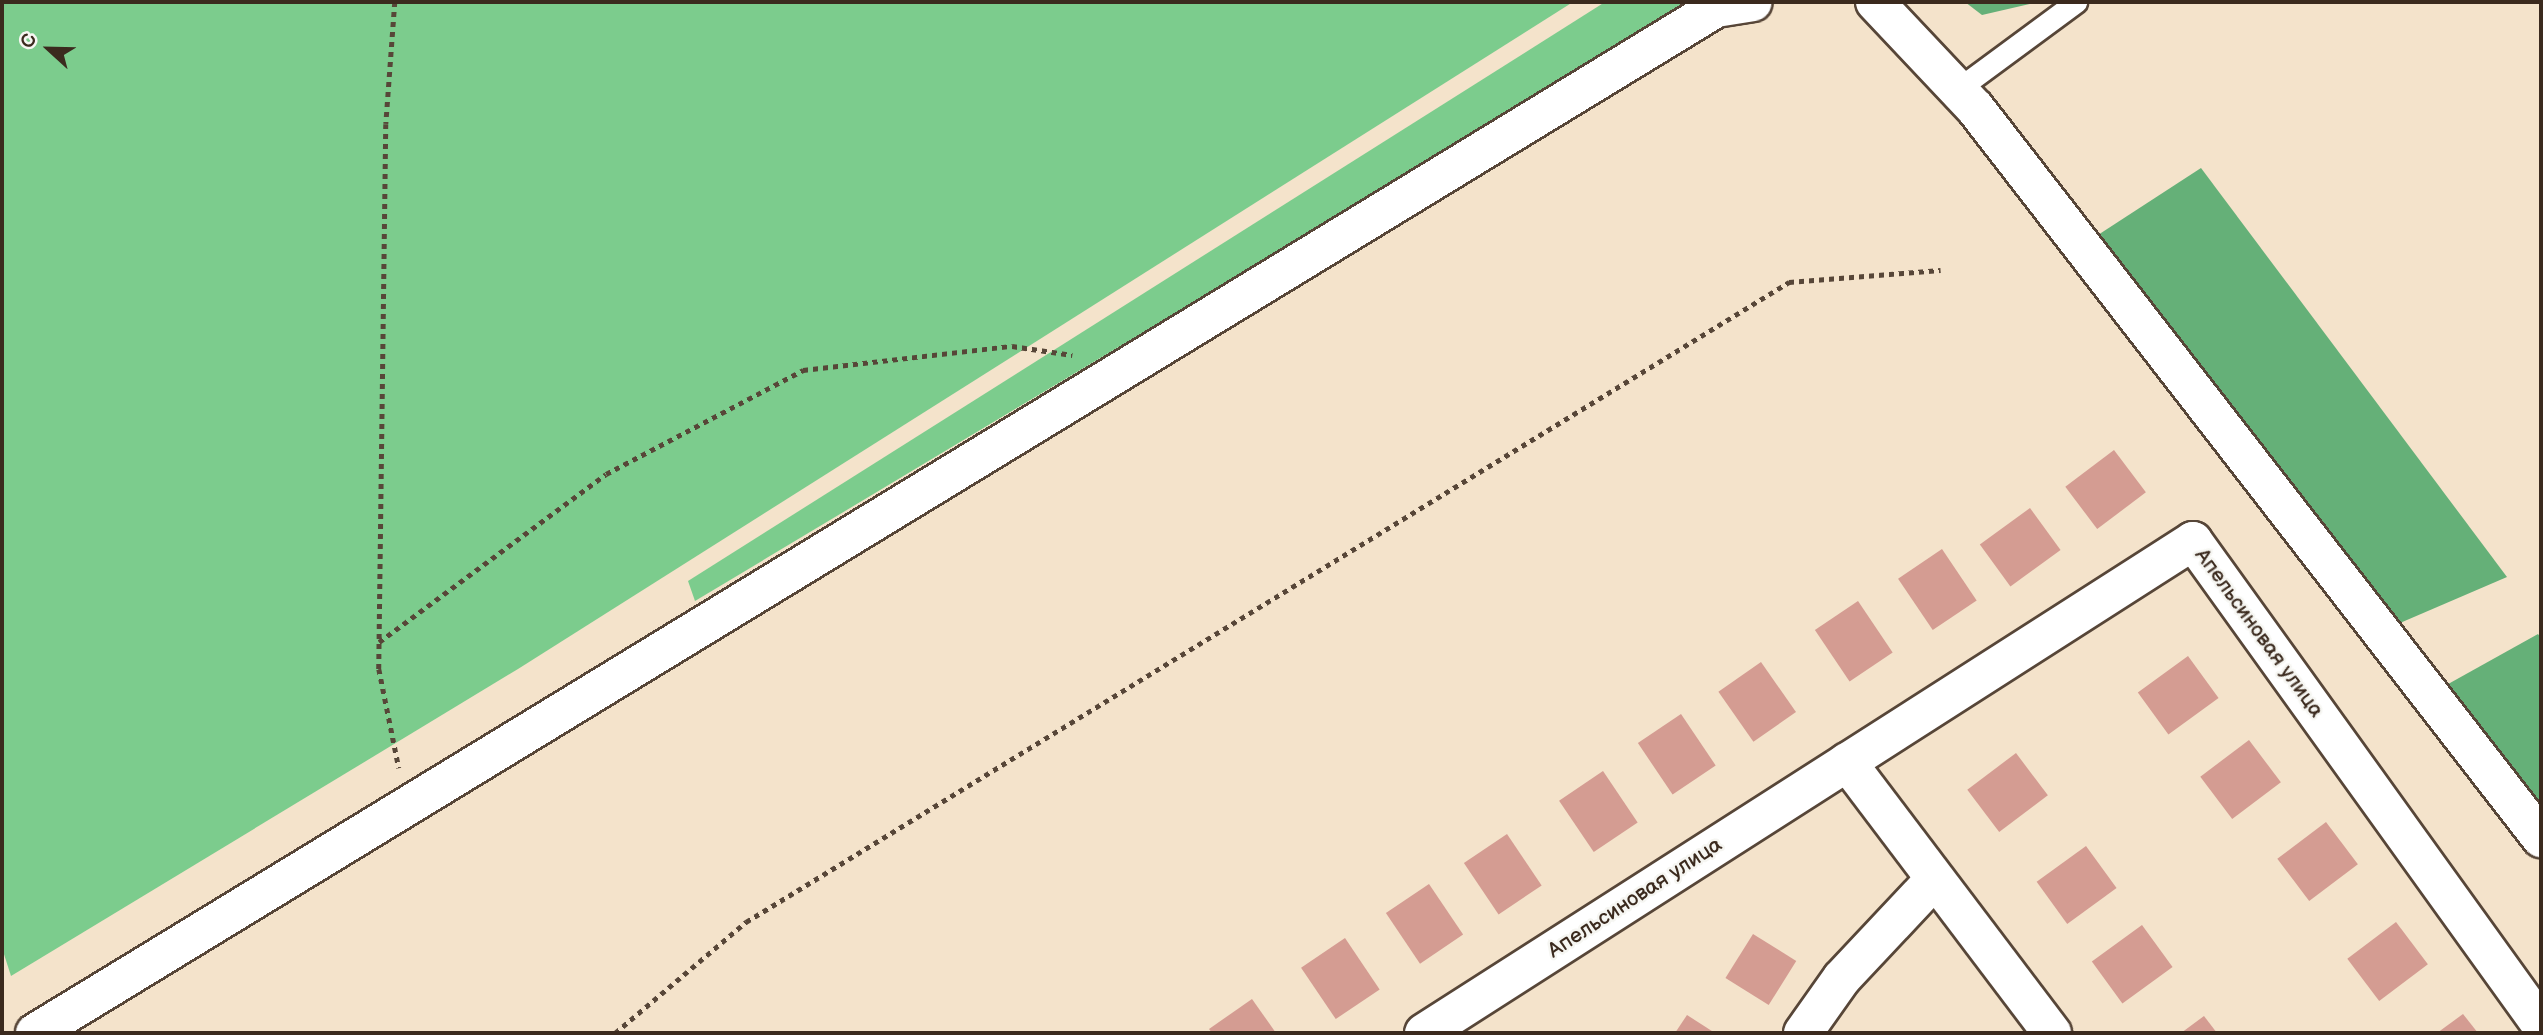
<!DOCTYPE html>
<meta charset="utf-8">
<style>
body{margin:0}
#map{position:relative;width:2543px;height:1035px;overflow:hidden;background:#f4e3cb;font-family:"Balsamiq Sans",sans-serif}
div>[style]{position:absolute}
.green>*{inset:0;background:#7ccc8d}
.forest>*{inset:0;background:#65b078}
.building>*{inset:0;background:#d49c92;transform-origin:0 0}
.path>*{height:4.5px;margin-top:-2.25px;transform-origin:0;background:repeating-linear-gradient(90deg,#574638 0 5px,transparent 0 10px)}
.roads{filter:drop-shadow(2px 0 #574638) drop-shadow(-2px 0 #574638) drop-shadow(0 2px #574638) drop-shadow(0 -2px #574638)}
.lane>*{height:21px;margin:-10.5px;padding:0 10.5px;transform-origin:10.5px;border-radius:10.5px;background:#fff}
.street>*{height:38px;margin:-19px;padding:0 19px;transform-origin:19px;border-radius:19px;background:#fff}
span{translate:-50% -50%;white-space:nowrap;text-align:center;line-height:1.15;-webkit-text-stroke:5px #f6f6f2;paint-order:stroke}
.street-label{font-size:21px;color:#3b2a1e}
.frame{position:absolute;inset:0;border:4px solid #3b2a1e;pointer-events:none}
.north{position:absolute;left:14px;top:14px;width:70px;height:70px;-webkit-text-stroke:5px #f6f6f2;paint-order:stroke;rotate:292deg;font-size:19px;font-weight:700;line-height:28px;text-align:center;color:#3b2a1e}
.north::after{content:'';display:block;margin:auto;width:24px;height:32px;background:#3b2a1e;clip-path:polygon(50% 0,100% 100%,50% 72%,0 100%)}
</style>
<div id="map">
<div class="green">
<i style="clip-path:polygon(2px 2px,1573px 2px,518px 669px,11px 976px,2px 948px)"></i>
<i style="clip-path:polygon(1605px 2px,1694px 2px,695px 601px,688px 581px)"></i>
</div>
<div class="forest">
<i style="clip-path:polygon(1965px 2px,2038px 2px,1982px 15px)"></i>
<i style="clip-path:polygon(2201px 168px,2507px 577px,2393px 626px,2081px 246px)"></i>
<i style="clip-path:polygon(2538px 634px,2541px 638px,2541px 825px,2441px 688px)"></i>
</div>
<div class="building">
<i style="left:2114px;top:450px;width:53px;height:61px;rotate:53deg"></i>
<i style="left:2030px;top:508px;width:52px;height:62px;rotate:54deg"></i>
<i style="left:1942px;top:549px;width:62px;height:53px;rotate:56deg"></i>
<i style="left:1858px;top:601px;width:62px;height:52px;rotate:56deg"></i>
<i style="left:2188px;top:656px;width:52px;height:62px;rotate:54deg"></i>
<i style="left:1761px;top:662px;width:61px;height:52px;rotate:55deg"></i>
<i style="left:1681px;top:714px;width:62px;height:52px;rotate:56deg"></i>
<i style="left:2249px;top:740px;width:53px;height:61px;rotate:53deg"></i>
<i style="left:2016px;top:753px;width:53px;height:61px;rotate:53deg"></i>
<i style="left:1603px;top:771px;width:62px;height:53px;rotate:56deg"></i>
<i style="left:2326px;top:822px;width:53px;height:61px;rotate:53deg"></i>
<i style="left:1507px;top:834px;width:62px;height:52px;rotate:56deg"></i>
<i style="left:2086px;top:846px;width:52px;height:61px;rotate:54deg"></i>
<i style="left:1429px;top:884px;width:61px;height:52px;rotate:56deg"></i>
<i style="left:2396px;top:922px;width:53px;height:61px;rotate:53deg"></i>
<i style="left:2142px;top:925px;width:52px;height:62px;rotate:54deg"></i>
<i style="left:1753px;top:934px;width:51px;height:52px;rotate:32deg"></i>
<i style="left:1345px;top:938px;width:62px;height:53px;rotate:56deg"></i>
<i style="clip-path:polygon(1252px 999px,1276px 1033px,1212px 1033px,1209px 1029px)"></i>
<i style="clip-path:polygon(2463px 1014px,2478px 1033px,2437px 1033px)"></i>
<i style="clip-path:polygon(1687px 1015px,1715px 1033px,1675px 1033px)"></i>
<i style="clip-path:polygon(2204px 1016px,2217px 1033px,2181px 1033px)"></i>
</div>
<div class="path">
<i style="left:395px;top:2px;width:122px;rotate:94.2deg"></i>
<i style="left:386px;top:124px;width:545px;rotate:90.74deg"></i>
<i style="left:379px;top:669px;width:101px;rotate:78.6deg"></i>
<i style="left:379px;top:642px;width:282px;rotate:-36.5deg"></i>
<i style="left:606px;top:474px;width:223px;rotate:-27.8deg"></i>
<i style="left:803px;top:370px;width:210px;rotate:-6.6deg"></i>
<i style="left:1012px;top:346px;width:61px;rotate:8.5deg"></i>
<i style="left:615px;top:1033px;width:172px;rotate:-40.3deg"></i>
<i style="left:746px;top:922px;width:1224px;rotate:-31.53deg"></i>
<i style="left:1789px;top:282px;width:152px;rotate:-4.5deg"></i>
</div>
<div class="roads">
<div class="lane">
<i style="left:1958px;top:89px;width:147px;rotate:-36.4deg"></i>
</div>
<div class="street">
<i style="left:1875px;top:2px;width:146px;rotate:46.7deg"></i>
<i style="left:1975px;top:108px;width:924px;rotate:52.21deg"></i>
<i style="left:1847px;top:762px;width:340px;rotate:52.9deg"></i>
<i style="left:35px;top:1033px;width:1969px;rotate:-31.37deg"></i>
<i style="left:1716px;top:8px;width:37px;rotate:-9deg"></i>
<i style="left:1424px;top:1033px;width:913px;rotate:-32.61deg"></i>
<i style="left:2193px;top:541px;width:596px;rotate:54.28deg"></i>
<i style="left:1803px;top:1033px;width:67px;rotate:-54.7deg"></i>
<i style="left:1842px;top:978px;width:134px;rotate:-46.8deg"></i>
</div>
</div>
<div class="street-label">
<span style="left:2259px;top:633px;rotate:54deg">Апельсиновая улица</span>
<span style="left:1635px;top:898px;rotate:-33deg">Апельсиновая улица</span>
</div>
<div class="frame"></div>
<div class="north">С</div>
</div>
